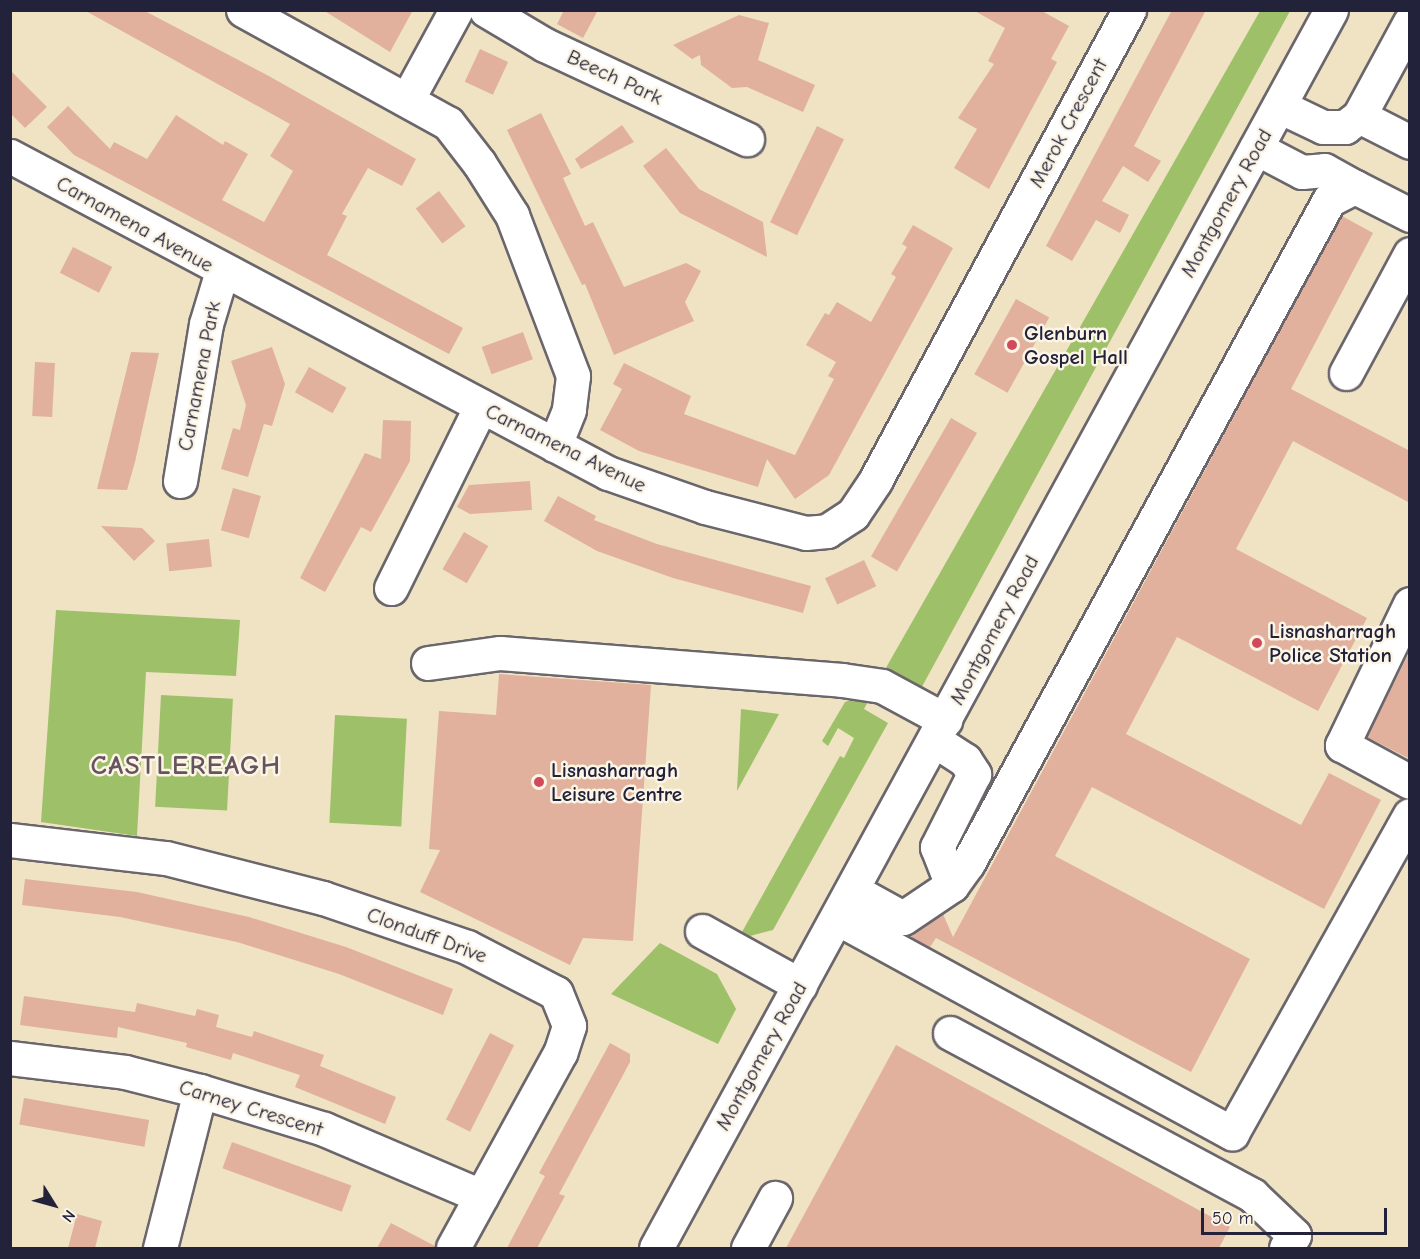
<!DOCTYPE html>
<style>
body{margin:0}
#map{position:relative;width:1420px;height:1259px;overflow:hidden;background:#efe3c4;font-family:"Comic Neue",sans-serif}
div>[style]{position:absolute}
.green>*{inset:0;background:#9ec069;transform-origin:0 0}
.building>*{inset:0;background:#e1b19e;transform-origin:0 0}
.roads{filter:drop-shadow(2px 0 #6a666b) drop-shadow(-2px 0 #6a666b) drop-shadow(0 2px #6a666b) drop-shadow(0 -2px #6a666b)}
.minor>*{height:33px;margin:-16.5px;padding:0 16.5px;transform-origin:16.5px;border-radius:16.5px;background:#fff}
.dots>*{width:16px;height:16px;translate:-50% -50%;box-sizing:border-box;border:3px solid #fcf5e5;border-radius:50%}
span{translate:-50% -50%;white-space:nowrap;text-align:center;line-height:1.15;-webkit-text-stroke:5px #fcf5e5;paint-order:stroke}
.street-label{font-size:21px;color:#22223b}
.poi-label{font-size:21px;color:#22223b;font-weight:700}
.left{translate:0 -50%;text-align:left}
.district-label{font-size:27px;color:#65545e;font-weight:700;letter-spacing:1.5px}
.frame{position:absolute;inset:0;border:12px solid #22223b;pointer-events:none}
.north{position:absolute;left:24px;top:1175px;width:60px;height:60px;-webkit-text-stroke:4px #fcf5e5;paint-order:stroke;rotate:127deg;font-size:16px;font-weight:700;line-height:24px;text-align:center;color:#22223b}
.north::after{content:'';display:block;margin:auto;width:21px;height:27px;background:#22223b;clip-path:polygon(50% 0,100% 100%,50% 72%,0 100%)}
.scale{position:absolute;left:1201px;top:1208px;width:186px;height:27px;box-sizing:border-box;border:3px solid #22223b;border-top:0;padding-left:8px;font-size:18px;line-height:21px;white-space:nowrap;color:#22223b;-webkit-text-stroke:4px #fcf5e5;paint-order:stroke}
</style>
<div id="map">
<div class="green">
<i style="clip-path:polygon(1260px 11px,1290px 11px,918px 694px,883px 673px)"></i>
<i style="clip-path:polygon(56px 610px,240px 620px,236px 676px,146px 672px,137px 836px,41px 822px)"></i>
<i style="left:161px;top:695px;width:72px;height:112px;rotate:3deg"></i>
<i style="clip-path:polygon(860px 697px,870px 698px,864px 709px,888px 723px,773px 930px,750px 936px,742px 932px,840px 756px,844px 758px,854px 738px,838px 728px,828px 746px,822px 741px,845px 702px)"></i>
<i style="clip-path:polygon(741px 709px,779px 714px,737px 791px)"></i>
<i style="left:335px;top:715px;width:72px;height:108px;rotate:3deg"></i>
<i style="clip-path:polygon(660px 943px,717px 974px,736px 1009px,718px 1044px,611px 994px)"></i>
</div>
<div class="building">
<i style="clip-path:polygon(84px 10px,143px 10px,267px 75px,416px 159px,402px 186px,368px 168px,342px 214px,347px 216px,327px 255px,463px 328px,449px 354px,74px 155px,47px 127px,68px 106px,110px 149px,114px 142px,147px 159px,176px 115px,223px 145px,225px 141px,248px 154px,222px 200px,264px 222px,293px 171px,270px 156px,290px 124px)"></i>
<i style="clip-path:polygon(323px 10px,413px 10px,390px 52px)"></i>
<i style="clip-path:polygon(564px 10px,598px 10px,583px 38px,557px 24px)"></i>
<i style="clip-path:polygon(973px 10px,1040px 10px,1069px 26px,1051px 59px,1057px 62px,989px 189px,954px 168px,977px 129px,958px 118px,994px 64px,988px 61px,1005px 28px)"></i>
<i style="clip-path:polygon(1172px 10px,1206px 10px,1134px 146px,1161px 161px,1148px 182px,1123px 166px,1102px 201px,1129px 215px,1120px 233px,1096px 220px,1072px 261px,1046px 246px)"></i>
<i style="clip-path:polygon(739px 15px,769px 23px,758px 60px,815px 85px,803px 112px,747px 87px,732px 88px,701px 65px,700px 55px,692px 59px,673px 45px)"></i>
<i style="left:480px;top:49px;width:31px;height:36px;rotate:25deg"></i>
<i style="clip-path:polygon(10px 70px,47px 107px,25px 128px,10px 113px)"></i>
<i style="clip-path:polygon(541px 113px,571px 174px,563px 178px,585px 226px,593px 222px,624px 287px,686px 263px,701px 271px,685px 302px,694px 321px,614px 355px,585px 284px,582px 285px,507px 130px)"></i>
<i style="clip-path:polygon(622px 125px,634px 142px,581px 169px,575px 159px)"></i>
<i style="left:817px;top:126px;width:30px;height:107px;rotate:26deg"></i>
<i style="clip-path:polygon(666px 148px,699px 189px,763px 222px,767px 257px,680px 213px,643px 166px)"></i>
<i style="left:439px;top:191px;width:44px;height:29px;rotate:53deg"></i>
<i style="clip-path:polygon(1342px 216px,1373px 233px,1291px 389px,1410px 451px,1410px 503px,1293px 441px,1236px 549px,1367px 618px,1318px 711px,1177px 637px,1126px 734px,1301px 825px,1329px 773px,1381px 800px,1324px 909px,1092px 787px,1055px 856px,1250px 959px,1191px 1072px,936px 938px,930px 947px,911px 937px,943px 914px,953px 937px)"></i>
<i style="clip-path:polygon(913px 225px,953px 248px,829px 475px,795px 499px,767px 459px,758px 487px,639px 451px,600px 430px,622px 389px,613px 384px,624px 363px,691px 396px,684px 414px,795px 455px,834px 379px,828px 376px,836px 362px,806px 345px,825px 313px,829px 315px,837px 302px,871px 322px,896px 277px,891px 274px,907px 247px,902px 244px)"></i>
<i style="left:73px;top:247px;width:44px;height:29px;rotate:27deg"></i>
<i style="left:1016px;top:299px;width:38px;height:86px;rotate:29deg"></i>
<i style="left:523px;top:332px;width:29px;height:44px;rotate:70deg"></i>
<i style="clip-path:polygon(272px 347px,285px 384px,272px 426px,264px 424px,248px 477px,221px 469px,233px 428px,240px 430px,246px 405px,231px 361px)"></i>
<i style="clip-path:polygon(131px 352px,159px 353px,135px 462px,127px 490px,97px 489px)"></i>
<i style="left:35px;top:362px;width:20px;height:54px;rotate:3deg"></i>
<i style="left:309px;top:367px;width:43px;height:29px;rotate:29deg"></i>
<i style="left:951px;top:418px;width:30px;height:160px;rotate:30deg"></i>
<i style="clip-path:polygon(383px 420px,411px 421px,410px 461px,371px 532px,361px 527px,325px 592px,300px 578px,365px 453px,381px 459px)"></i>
<i style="clip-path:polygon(530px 481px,532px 510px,470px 514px,457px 507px,469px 485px)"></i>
<i style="left:233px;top:488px;width:29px;height:44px;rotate:16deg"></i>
<i style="clip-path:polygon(558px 496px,596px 516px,594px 520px,657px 544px,811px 586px,803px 613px,673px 578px,597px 551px,544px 521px)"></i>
<i style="clip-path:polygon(101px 526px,142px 528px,155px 541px,134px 561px)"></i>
<i style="left:464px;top:532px;width:28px;height:43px;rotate:30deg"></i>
<i style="left:209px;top:539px;width:28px;height:43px;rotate:84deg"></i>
<i style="left:864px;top:560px;width:29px;height:43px;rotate:65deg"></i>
<i style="clip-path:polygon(1410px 651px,1410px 759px,1367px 737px)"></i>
<i style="clip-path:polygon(499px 674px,651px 685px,633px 941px,583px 938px,570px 965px,420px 892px,440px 850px,429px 849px,439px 711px,496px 715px)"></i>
<i style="clip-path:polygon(25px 879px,137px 892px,249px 917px,346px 947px,453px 989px,443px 1015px,339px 974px,237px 942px,120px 917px,22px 905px)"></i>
<i style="clip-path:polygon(24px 996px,135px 1012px,137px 1003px,195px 1016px,197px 1009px,219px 1015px,216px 1027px,252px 1037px,254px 1031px,324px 1055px,320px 1066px,396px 1097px,385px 1124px,295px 1087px,300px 1075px,233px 1053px,231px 1060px,186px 1047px,187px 1043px,118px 1027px,117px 1038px,20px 1025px)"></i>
<i style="left:490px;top:1033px;width:27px;height:97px;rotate:27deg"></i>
<i style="clip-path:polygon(610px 1043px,630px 1054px,630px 1062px,559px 1194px,565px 1196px,537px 1248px,507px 1248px,545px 1176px,539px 1173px)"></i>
<i style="clip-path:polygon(896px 1045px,1230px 1227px,1219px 1248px,786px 1248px)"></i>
<i style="left:24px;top:1098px;width:127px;height:27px;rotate:10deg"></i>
<i style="left:232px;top:1142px;width:127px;height:28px;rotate:20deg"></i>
<i style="clip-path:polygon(77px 1214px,102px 1221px,95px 1248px,68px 1248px)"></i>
<i style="clip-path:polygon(391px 1223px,435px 1246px,434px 1248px,377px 1248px)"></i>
</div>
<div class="roads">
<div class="minor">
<i style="left:243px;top:10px;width:234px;rotate:28.9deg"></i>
<i style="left:448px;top:123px;width:51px;rotate:52.2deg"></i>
<i style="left:479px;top:163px;width:62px;rotate:57.6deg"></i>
<i style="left:512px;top:215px;width:172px;rotate:69.2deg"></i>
<i style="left:573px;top:376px;width:34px;rotate:97deg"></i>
<i style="left:569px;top:410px;width:38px;rotate:112deg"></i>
<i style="left:486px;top:10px;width:69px;rotate:30.7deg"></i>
<i style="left:545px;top:45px;width:223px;rotate:25deg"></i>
<i style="left:408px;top:98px;width:100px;rotate:-61.4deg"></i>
<i style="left:1279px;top:106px;width:49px;rotate:25.5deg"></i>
<i style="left:1323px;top:127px;width:22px"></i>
<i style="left:1345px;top:127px;width:18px;rotate:-38deg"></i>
<i style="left:1359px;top:116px;width:107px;rotate:-61.5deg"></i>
<i style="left:1359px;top:116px;width:57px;rotate:27deg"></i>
<i style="left:1256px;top:148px;width:52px;rotate:27.6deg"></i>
<i style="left:1302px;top:172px;width:22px;rotate:-5deg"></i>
<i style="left:1324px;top:170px;width:35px;rotate:29deg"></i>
<i style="left:10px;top:156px;width:677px;rotate:27.93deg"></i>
<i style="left:608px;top:473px;width:103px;rotate:19.3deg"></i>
<i style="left:705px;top:507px;width:104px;rotate:14.4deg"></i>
<i style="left:806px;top:533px;width:21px;rotate:-5deg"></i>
<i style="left:827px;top:531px;width:31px;rotate:-33deg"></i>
<i style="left:853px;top:514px;width:40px;rotate:-56deg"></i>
<i style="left:875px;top:481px;width:535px;rotate:-61.66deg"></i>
<i style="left:1346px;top:373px;width:135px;rotate:-61.7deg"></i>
<i style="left:180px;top:481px;width:159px;rotate:-80.6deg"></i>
<i style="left:206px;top:324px;width:55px;rotate:-73.2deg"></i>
<i style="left:391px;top:588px;width:203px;rotate:-63.7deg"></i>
<i style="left:1410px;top:604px;width:157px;rotate:115.7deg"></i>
<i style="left:1342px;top:745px;width:77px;rotate:28.6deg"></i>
<i style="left:428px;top:663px;width:73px;rotate:-7.9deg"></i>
<i style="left:500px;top:653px;width:343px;rotate:4.5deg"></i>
<i style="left:842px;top:680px;width:40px;rotate:8.5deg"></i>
<i style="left:882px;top:686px;width:72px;rotate:28.4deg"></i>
<i style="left:934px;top:740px;width:37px;rotate:33deg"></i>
<i style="left:965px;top:760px;width:17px;rotate:57deg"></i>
<i style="left:974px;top:774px;width:82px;rotate:116.9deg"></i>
<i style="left:937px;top:847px;width:41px;rotate:68.5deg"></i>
<i style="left:10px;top:840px;width:157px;rotate:6.6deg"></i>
<i style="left:166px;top:858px;width:162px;rotate:14.3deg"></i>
<i style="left:323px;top:898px;width:152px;rotate:18.8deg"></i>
<i style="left:467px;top:947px;width:100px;rotate:27.3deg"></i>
<i style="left:556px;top:993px;width:35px;rotate:68deg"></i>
<i style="left:569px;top:1026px;width:28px;rotate:108deg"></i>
<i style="left:560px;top:1053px;width:222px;rotate:118.8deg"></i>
<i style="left:852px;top:890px;width:58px;rotate:28.8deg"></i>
<i style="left:903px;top:918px;width:59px;rotate:-34deg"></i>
<i style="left:952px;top:885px;width:27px;rotate:-54deg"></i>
<i style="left:968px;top:863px;width:755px;rotate:-61.43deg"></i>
<i style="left:1329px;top:200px;width:29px;rotate:-27deg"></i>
<i style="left:1355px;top:187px;width:62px;rotate:27deg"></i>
<i style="left:837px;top:918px;width:450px;rotate:28.6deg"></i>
<i style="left:1232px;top:1133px;width:364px;rotate:-60.8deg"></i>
<i style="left:702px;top:931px;width:112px;rotate:28.9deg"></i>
<i style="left:950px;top:1033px;width:343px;rotate:28.2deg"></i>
<i style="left:1252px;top:1195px;width:58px;rotate:43.6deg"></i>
<i style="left:1294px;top:1235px;width:15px;rotate:122deg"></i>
<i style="left:10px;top:1058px;width:116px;rotate:6.9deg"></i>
<i style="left:125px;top:1072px;width:77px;rotate:14.2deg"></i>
<i style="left:200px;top:1091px;width:130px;rotate:17deg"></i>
<i style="left:324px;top:1129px;width:171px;rotate:23.1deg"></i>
<i style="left:160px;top:1248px;width:162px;rotate:-75.7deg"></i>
<i style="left:656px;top:1248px;width:1410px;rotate:-61.4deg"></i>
<i style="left:748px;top:1248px;width:57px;rotate:-61.6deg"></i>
</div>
</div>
<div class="dots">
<i style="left:1012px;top:345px;background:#d1495b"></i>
<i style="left:1257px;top:643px;background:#d1495b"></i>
<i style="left:539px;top:782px;background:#d1495b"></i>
</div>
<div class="street-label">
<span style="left:615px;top:77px;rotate:25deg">Beech Park</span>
<span style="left:1068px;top:123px;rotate:-62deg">Merok Crescent</span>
<span style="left:1226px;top:203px;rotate:-61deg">Montgomery Road</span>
<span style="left:135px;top:224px;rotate:29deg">Carnamena Avenue</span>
<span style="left:199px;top:376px;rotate:-79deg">Carnamena Park</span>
<span style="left:566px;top:448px;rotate:26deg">Carnamena Avenue</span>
<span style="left:994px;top:630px;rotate:-62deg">Montgomery Road</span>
<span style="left:427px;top:935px;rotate:20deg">Clonduff Drive</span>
<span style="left:761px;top:1056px;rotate:-61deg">Montgomery Road</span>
<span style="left:251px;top:1108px;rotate:17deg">Carney Crescent</span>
</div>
<div class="poi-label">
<span class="left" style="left:1024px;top:345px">Glenburn<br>Gospel Hall</span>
<span class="left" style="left:1269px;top:643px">Lisnasharragh<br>Police Station</span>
<span class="left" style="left:551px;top:782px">Lisnasharragh<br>Leisure Centre</span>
</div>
<div class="district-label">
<span style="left:186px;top:766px">CASTLEREAGH</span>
</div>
<div class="frame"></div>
<div class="north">N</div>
<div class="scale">50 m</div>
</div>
